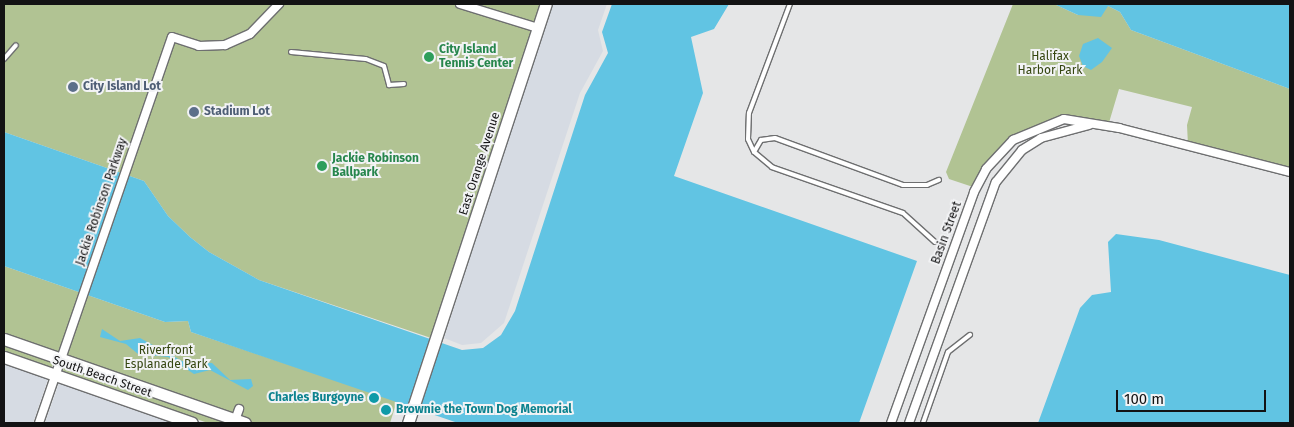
<!DOCTYPE html>
<style>
body{margin:0}
#map{position:relative;width:1294px;height:427px;overflow:hidden;background:#e5e6e7;font-family:"Fira Sans",sans-serif}
div>[style]{position:absolute}
.built>*{inset:0;background:#d6dbe3}
.green>*{inset:0;background:#b1c393;transform-origin:0 0}
.water>*{inset:0;background:#61c4e3}
.roads{filter:drop-shadow(1px 0 #6e6f70) drop-shadow(-1px 0 #6e6f70) drop-shadow(0 1px #6e6f70) drop-shadow(0 -1px #6e6f70)}
.lane>*{height:4px;margin:-2px;padding:0 2px;transform-origin:2px;border-radius:2px;background:#fff}
.street>*{height:8px;margin:-4px;padding:0 4px;transform-origin:4px;border-radius:4px;background:#fff}
.secondary>*{height:11px;margin:-5.5px;padding:0 5.5px;transform-origin:5.5px;border-radius:5.5px;background:#fff}
.dots>*{width:14px;height:14px;translate:-50% -50%;box-sizing:border-box;border:2px solid #f2f3f5;border-radius:50%}
span{translate:-50% -50%;white-space:nowrap;text-align:center;line-height:1.15;-webkit-text-stroke:4px #f2f3f5;paint-order:stroke}
.leisure-label{font-size:12px;color:#27864d;font-weight:700}
.left{translate:0 -50%;text-align:left}
.park-label{font-size:12px;color:#354610}
.service-label{font-size:12px;color:#4e5e75;font-weight:700}
.street-label{font-size:12px;color:#131314}
.culture-label{font-size:12px;color:#0d838f;font-weight:700}
.right{translate:-100% -50%;text-align:right}
.frame{position:absolute;inset:0;border:5px solid #131314;pointer-events:none}
.scale{position:absolute;left:1116px;top:390px;width:150px;height:22px;box-sizing:border-box;border:2px solid #131314;border-top:0;padding-left:6px;font-size:15px;line-height:18px;white-space:nowrap;color:#131314;-webkit-text-stroke:4px #f2f3f5;paint-order:stroke}
</style>
<div id="map">
<div class="built">
<i style="clip-path:polygon(552px 4px,607px 4px,598px 30px,603px 51px,580px 93px,504px 323px,481px 343px,462px 345px,444px 338px)"></i>
<i style="clip-path:polygon(4px 362px,48px 379px,33px 423px,4px 423px)"></i>
<i style="clip-path:polygon(59px 383px,176px 423px,45px 423px)"></i>
</div>
<div class="green">
<i style="clip-path:polygon(4px 4px,546px 4px,437px 340px,259px 280px,209px 252px,190px 237px,168px 216px,144px 181px,4px 132px)"></i>
<i style="clip-path:polygon(1013px 4px,1054px 4px,1078px 15px,1108px 6px,1120px 12px,1131px 30px,1290px 89px,1290px 172px,1188px 145px,1187px 125px,1192px 107px,1119px 89px,1108px 126px,1064px 119px,1013px 140px,976px 188px,949px 179px,946px 172px)"></i>
<i style="clip-path:polygon(4px 266px,165px 322px,188px 321px,191px 332px,397px 401px,390px 423px,245px 423px,4px 339px)"></i>
<i style="left:4px;top:344px;width:53px;height:8px;rotate:19deg"></i>
<i style="clip-path:polygon(65px 365px,230px 423px,208px 423px,62px 373px)"></i>
</div>
<div class="water">
<i style="clip-path:polygon(612px 4px,729px 4px,714px 29px,691px 37px,703px 93px,674px 176px,917px 261px,859px 423px,458px 423px,191px 332px,188px 321px,165px 322px,4px 266px,4px 132px,144px 181px,168px 216px,190px 237px,209px 252px,259px 280px,462px 350px,483px 348px,501px 335px,515px 311px,585px 95px,608px 53px,602px 32px)"></i>
<i style="clip-path:polygon(1054px 4px,1290px 4px,1290px 89px,1131px 30px,1120px 12px,1108px 6px,1101px 17px,1078px 15px)"></i>
<i style="clip-path:polygon(1098px 38px,1112px 48px,1102px 62px,1091px 70px,1083px 66px,1079px 56px,1083px 44px)"></i>
<i style="clip-path:polygon(1116px 234px,1159px 240px,1290px 275px,1290px 423px,1038px 423px,1080px 308px,1092px 295px,1111px 292px,1108px 242px)"></i>
<i style="clip-path:polygon(102px 329px,120px 341px,140px 338px,182px 361px,212px 363px,230px 380px,251px 379px,253px 386px,248px 390px,210px 370px,194px 374px,168px 357px,138px 354px,126px 344px,100px 337px)"></i>
</div>
<div class="roads">
<div class="lane">
<i style="left:291px;top:52px;width:75px;rotate:5.3deg"></i>
<i style="left:366px;top:59px;width:19px;rotate:21deg"></i>
<i style="left:384px;top:66px;width:20px;rotate:75deg"></i>
<i style="left:389px;top:85px;width:15px;rotate:-4deg"></i>
<i style="left:4px;top:59px;width:18px;rotate:-49deg"></i>
<i style="left:754px;top:152px;width:14px;rotate:-115deg"></i>
<i style="left:748px;top:139px;width:26px;rotate:-88deg"></i>
<i style="left:749px;top:113px;width:116px;rotate:-69.4deg"></i>
<i style="left:935px;top:242px;width:43px;rotate:-137.8deg"></i>
<i style="left:903px;top:213px;width:139px;rotate:-160.7deg"></i>
<i style="left:772px;top:167px;width:23px;rotate:-140deg"></i>
<i style="left:754px;top:152px;width:14px;rotate:-60deg"></i>
<i style="left:761px;top:140px;width:14px;rotate:-8deg"></i>
<i style="left:775px;top:138px;width:136px;rotate:20.2deg"></i>
<i style="left:903px;top:185px;width:24px"></i>
<i style="left:927px;top:185px;width:13px;rotate:-23deg"></i>
<i style="left:923px;top:423px;width:75px;rotate:-70.6deg"></i>
<i style="left:948px;top:352px;width:28px;rotate:-38deg"></i>
</div>
<div class="street">
<i style="left:460px;top:4px;width:82px;rotate:17.1deg"></i>
<i style="left:39px;top:423px;width:408px;rotate:-71deg"></i>
<i style="left:172px;top:37px;width:28px;rotate:18deg"></i>
<i style="left:199px;top:46px;width:26px;rotate:-2deg"></i>
<i style="left:225px;top:45px;width:27px;rotate:-24deg"></i>
<i style="left:250px;top:34px;width:42px;rotate:-46deg"></i>
<i style="left:234px;top:423px;width:15px;rotate:-70deg"></i>
<i style="left:891px;top:423px;width:245px;rotate:-70.2deg"></i>
<i style="left:974px;top:192px;width:26px;rotate:-62deg"></i>
<i style="left:986px;top:169px;width:40px;rotate:-47deg"></i>
<i style="left:1013px;top:140px;width:55px;rotate:-22.4deg"></i>
<i style="left:1064px;top:119px;width:56px;rotate:9.3deg"></i>
<i style="left:1119px;top:128px;width:177px;rotate:14.4deg"></i>
<i style="left:909px;top:423px;width:256px;rotate:-70.2deg"></i>
<i style="left:996px;top:182px;width:41px;rotate:-50.9deg"></i>
<i style="left:1022px;top:150px;width:22px;rotate:-32deg"></i>
<i style="left:1041px;top:138px;width:50px;rotate:-15.2deg"></i>
</div>
<div class="secondary">
<i style="left:4px;top:339px;width:255px;rotate:19.2deg"></i>
<i style="left:4px;top:357px;width:199px;rotate:19.3deg"></i>
<i style="left:408px;top:423px;width:441px;rotate:-71.8deg"></i>
</div>
</div>
<div class="dots">
<i style="left:429px;top:57px;background:#2e9e5b"></i>
<i style="left:73px;top:87px;background:#5c6f8a"></i>
<i style="left:194px;top:112px;background:#5c6f8a"></i>
<i style="left:322px;top:166px;background:#2e9e5b"></i>
<i style="left:374px;top:398px;background:#0f9aa8"></i>
<i style="left:386px;top:410px;background:#0f9aa8"></i>
</div>
<div class="leisure-label">
<span class="left" style="left:439px;top:57px">City Island<br>Tennis Center</span>
<span class="left" style="left:332px;top:166px">Jackie Robinson<br>Ballpark</span>
</div>
<div class="park-label">
<span style="left:1050px;top:64px">Halifax<br>Harbor Park</span>
<span style="left:166px;top:358px">Riverfront<br>Esplanade Park</span>
</div>
<div class="service-label">
<span class="left" style="left:83px;top:87px">City Island Lot</span>
<span class="left" style="left:204px;top:112px">Stadium Lot</span>
</div>
<div class="street-label">
<span style="left:480px;top:164px;rotate:-72deg">East Orange Avenue</span>
<span style="left:102px;top:202px;rotate:-71deg">Jackie Robinson Parkway</span>
<span style="left:947px;top:233px;rotate:-70deg">Basin Street</span>
<span style="left:102px;top:377px;rotate:19deg">South Beach Street</span>
</div>
<div class="culture-label">
<span class="right" style="left:364px;top:398px">Charles Burgoyne</span>
<span class="left" style="left:396px;top:410px">Brownie the Town Dog Memorial</span>
</div>
<div class="frame"></div>
<div class="scale">100 m</div>
</div>
